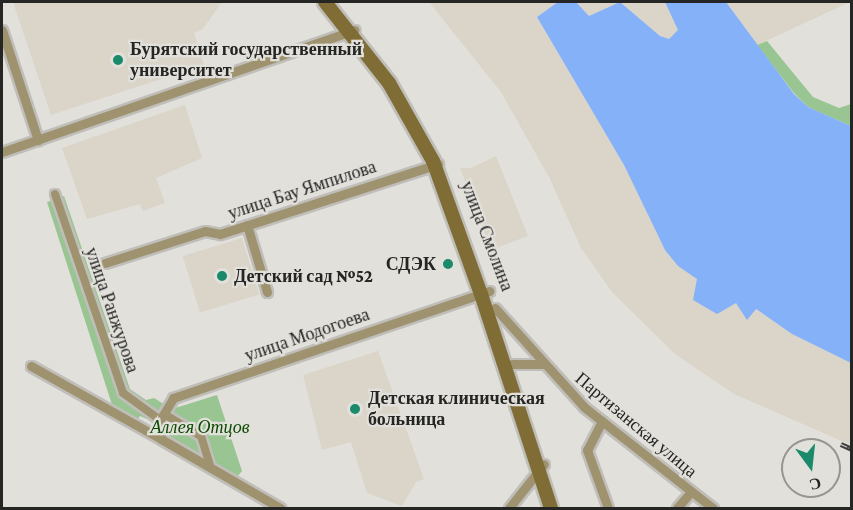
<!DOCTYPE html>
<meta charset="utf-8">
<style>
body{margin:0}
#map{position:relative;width:853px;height:510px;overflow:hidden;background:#e2e0db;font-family:"Crimson Pro",serif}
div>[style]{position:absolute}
.built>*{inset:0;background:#dad4c9;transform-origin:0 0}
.green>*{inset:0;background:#98c591}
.water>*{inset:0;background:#85b1f9}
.roads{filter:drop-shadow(2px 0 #c0beba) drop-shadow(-2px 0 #c0beba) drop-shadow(0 2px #c0beba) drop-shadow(0 -2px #c0beba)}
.pedestrian>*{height:8px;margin:-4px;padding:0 4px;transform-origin:4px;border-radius:4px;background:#9f936f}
.minor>*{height:9px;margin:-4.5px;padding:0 4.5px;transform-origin:4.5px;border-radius:4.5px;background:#9f936f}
.secondary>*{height:14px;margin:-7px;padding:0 7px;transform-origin:7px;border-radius:7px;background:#806d35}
.rail>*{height:4.5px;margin-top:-2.25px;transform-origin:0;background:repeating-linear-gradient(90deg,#e2e0db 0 7px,#3e3d3b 0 14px);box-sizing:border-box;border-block:2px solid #3e3d3b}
.dots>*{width:16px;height:16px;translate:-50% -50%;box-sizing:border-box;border:3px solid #e2e0db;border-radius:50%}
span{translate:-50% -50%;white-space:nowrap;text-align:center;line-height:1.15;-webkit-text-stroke:4.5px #e2e0db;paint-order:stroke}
.poi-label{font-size:18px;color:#252523;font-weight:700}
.left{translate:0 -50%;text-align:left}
.right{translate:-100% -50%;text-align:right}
.street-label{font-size:18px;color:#252523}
.park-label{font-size:18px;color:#0d4b03;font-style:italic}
.frame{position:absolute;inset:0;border:3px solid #252523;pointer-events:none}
.north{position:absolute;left:781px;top:438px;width:60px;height:60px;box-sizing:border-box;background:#e2e0db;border:2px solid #969591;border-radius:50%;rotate:165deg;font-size:16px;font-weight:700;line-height:24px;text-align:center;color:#252523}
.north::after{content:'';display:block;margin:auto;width:21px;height:27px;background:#1a8a6a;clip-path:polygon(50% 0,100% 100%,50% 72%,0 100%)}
</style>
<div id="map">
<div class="built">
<i style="clip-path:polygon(13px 2px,222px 2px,202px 30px,194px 33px,204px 65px,51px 115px)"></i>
<i style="clip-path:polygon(429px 2px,558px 2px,537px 17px,624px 165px,665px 250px,678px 266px,694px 275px,726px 307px,736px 303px,743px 311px,755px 309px,792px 334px,851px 363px,851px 445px,734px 394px,675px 354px,612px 292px,581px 248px,549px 177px,501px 92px)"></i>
<i style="clip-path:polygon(576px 2px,665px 2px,679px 30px,669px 39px,660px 36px,620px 2px,589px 16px)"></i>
<i style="clip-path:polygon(726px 2px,850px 2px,757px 45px)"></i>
<i style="clip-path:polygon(185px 105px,202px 158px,156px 178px,165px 203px,143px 211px,140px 204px,87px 219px,62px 148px)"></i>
<i style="clip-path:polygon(496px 156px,528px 236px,491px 250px,460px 168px,471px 168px)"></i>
<i style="left:242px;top:238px;width:59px;height:62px;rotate:73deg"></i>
<i style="clip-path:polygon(378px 351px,424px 479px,416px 482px,402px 506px,367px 493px,351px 442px,322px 450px,303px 375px)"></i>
</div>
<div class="green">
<i style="clip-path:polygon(767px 41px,813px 97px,839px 108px,851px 104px,851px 126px,808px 107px,794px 93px,757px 45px)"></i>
<i style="clip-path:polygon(64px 196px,130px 389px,146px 400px,154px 398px,172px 409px,217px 395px,242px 471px,233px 482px,166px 436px,149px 420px,140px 416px,137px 421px,114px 411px,47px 202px)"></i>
</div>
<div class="water">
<i style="clip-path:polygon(558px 2px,576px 2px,589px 16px,620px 2px,660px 36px,669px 39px,678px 30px,665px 2px,726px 2px,794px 94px,808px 107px,851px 126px,851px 363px,792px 334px,756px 309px,747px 320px,736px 303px,717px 314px,693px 300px,697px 279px,678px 266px,665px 250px,624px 165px,537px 17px)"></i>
</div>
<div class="roads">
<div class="pedestrian">
<i style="left:55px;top:194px;width:210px;rotate:71.1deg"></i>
<i style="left:123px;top:393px;width:46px;rotate:36.1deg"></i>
<i style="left:169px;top:417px;width:37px;rotate:31deg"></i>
<i style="left:201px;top:436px;width:34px;rotate:73deg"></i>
</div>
<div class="minor">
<i style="left:2px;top:30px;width:116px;rotate:71.9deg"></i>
<i style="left:2px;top:152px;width:373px;rotate:-19.1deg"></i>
<i style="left:247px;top:225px;width:70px;rotate:73.4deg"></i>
<i style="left:105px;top:263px;width:105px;rotate:-17.7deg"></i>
<i style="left:205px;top:231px;width:15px;rotate:11deg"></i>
<i style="left:220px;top:234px;width:229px;rotate:-17.8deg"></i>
<i style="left:495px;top:308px;width:133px;rotate:48deg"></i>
<i style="left:584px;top:407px;width:164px;rotate:38.1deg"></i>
<i style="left:512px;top:364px;width:31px"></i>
<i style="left:31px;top:366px;width:149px;rotate:29.3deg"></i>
<i style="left:161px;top:439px;width:19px;rotate:-93deg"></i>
<i style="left:160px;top:420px;width:26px;rotate:-59deg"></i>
<i style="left:173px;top:398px;width:334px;rotate:-18.7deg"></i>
<i style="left:602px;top:421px;width:33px;rotate:117deg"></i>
<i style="left:587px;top:450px;width:62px;rotate:70.1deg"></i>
<i style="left:161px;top:439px;width:138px;rotate:30.1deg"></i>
<i style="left:509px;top:508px;width:56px;rotate:-51.5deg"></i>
<i style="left:677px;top:508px;width:21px;rotate:-49deg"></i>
</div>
<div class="secondary">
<i style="left:325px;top:2px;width:103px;rotate:51.7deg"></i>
<i style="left:389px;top:83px;width:90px;rotate:60.6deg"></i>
<i style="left:433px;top:161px;width:141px;rotate:70.2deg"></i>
<i style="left:481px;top:294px;width:225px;rotate:71.9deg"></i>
</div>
</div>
<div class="rail">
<i style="left:841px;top:444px;width:12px;rotate:24deg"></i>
</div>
<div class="dots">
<i style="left:118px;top:60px;background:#1a8a6a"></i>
<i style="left:448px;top:264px;background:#1a8a6a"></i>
<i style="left:222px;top:276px;background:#1a8a6a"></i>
<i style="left:355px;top:409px;background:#1a8a6a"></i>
</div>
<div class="poi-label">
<span class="left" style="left:130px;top:60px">Бурятский государственный<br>университет</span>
<span class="right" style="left:436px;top:264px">СДЭК</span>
<span class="left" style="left:234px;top:276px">Детский сад №52</span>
<span class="left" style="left:368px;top:409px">Детская клиническая<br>больница</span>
</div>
<div class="street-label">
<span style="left:302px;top:190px;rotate:-18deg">улица Бау Ямпилова</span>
<span style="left:487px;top:236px;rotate:69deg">улица Смолина</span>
<span style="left:112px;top:310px;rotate:71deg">улица Ранжурова</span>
<span style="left:307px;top:335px;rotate:-19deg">улица Модогоева</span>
<span style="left:636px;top:425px;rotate:40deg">Партизанская улица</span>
</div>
<div class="park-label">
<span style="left:200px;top:427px">Аллея Отцов</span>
</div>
<div class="frame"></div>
<div class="north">С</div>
</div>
